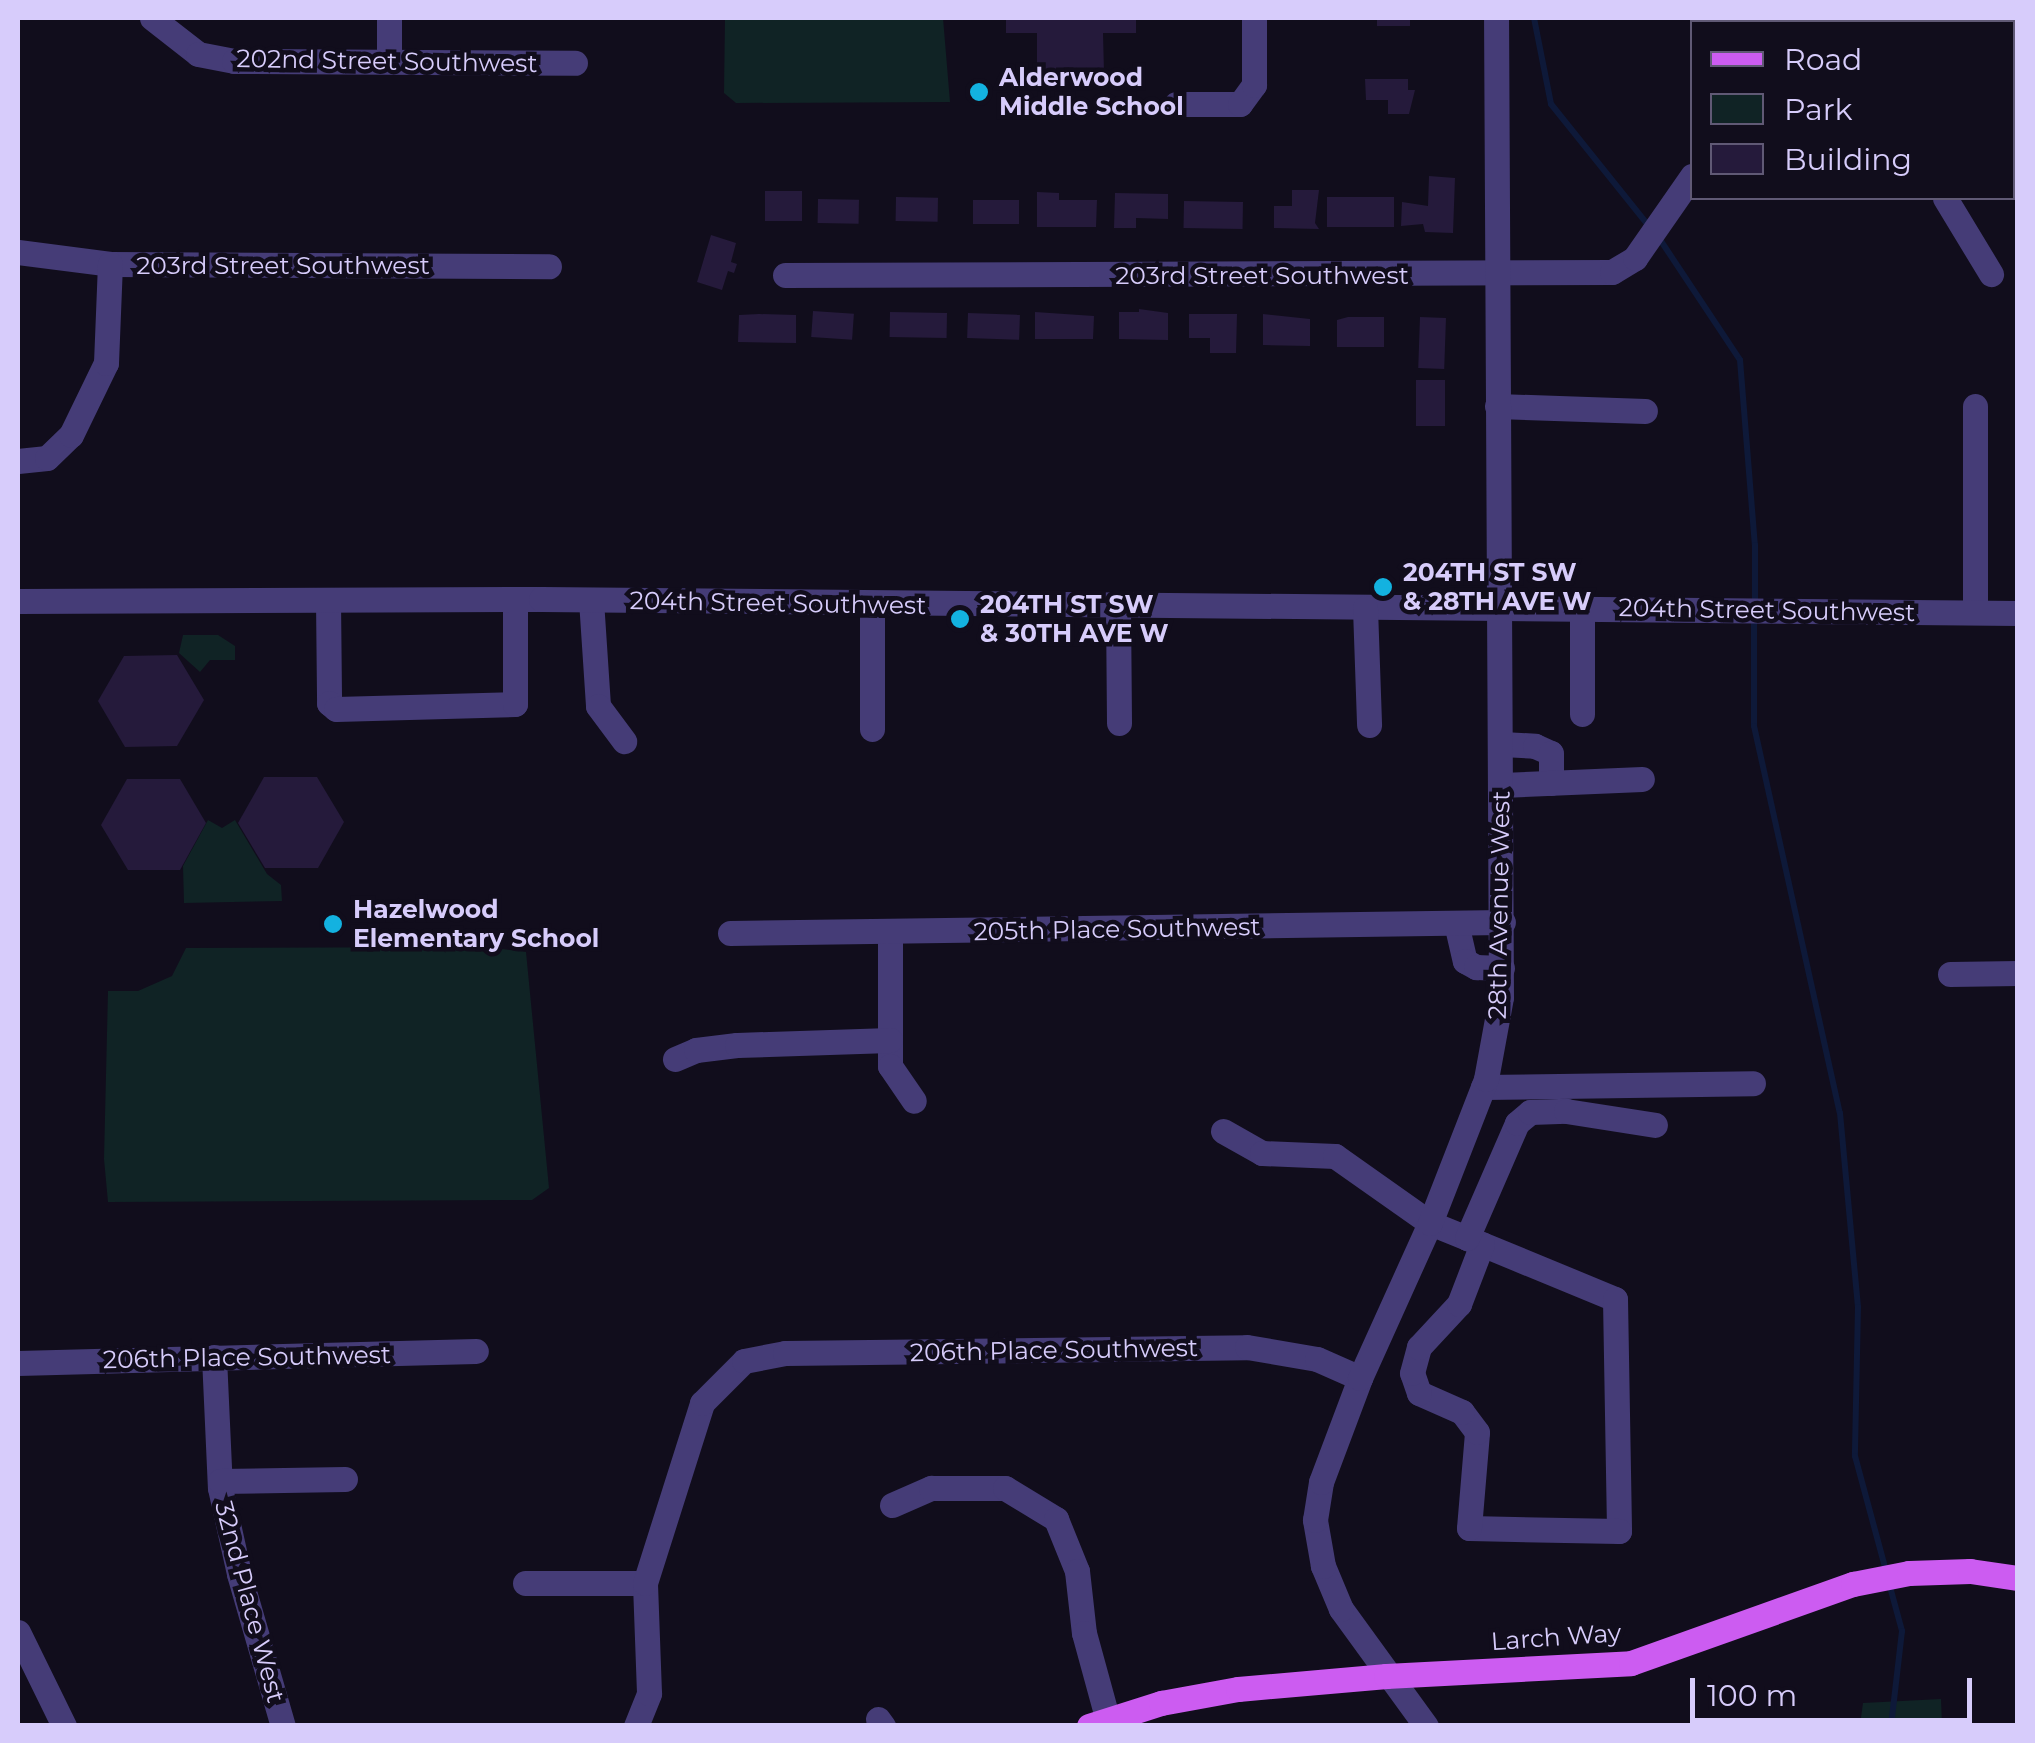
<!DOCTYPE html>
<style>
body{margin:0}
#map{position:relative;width:2035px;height:1743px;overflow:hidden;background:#110d1c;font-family:Montserrat,sans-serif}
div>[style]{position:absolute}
.green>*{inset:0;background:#102325}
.stream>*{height:6px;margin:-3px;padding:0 3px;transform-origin:3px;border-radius:3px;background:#0e1939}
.building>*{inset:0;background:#251a3b;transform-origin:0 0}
.minor>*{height:25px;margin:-12.5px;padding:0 12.5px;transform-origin:12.5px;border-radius:12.5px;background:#453c77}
.major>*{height:25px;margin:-12.5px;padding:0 12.5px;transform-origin:12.5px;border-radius:12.5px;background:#cc5cf1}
.dots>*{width:28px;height:28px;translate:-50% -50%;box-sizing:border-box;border:5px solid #110d1c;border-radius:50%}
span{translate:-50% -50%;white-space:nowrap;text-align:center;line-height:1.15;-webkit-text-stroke:9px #110d1c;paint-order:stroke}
.street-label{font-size:25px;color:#d7ccfb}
.poi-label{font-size:25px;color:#d7ccfb;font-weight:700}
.left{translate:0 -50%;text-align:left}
.frame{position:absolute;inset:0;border:20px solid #d7ccfb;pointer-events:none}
.legend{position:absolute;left:1690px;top:20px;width:325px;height:180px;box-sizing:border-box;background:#110d1c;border:2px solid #605975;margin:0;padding:12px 18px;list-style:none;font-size:30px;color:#d7ccfb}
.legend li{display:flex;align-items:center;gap:20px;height:50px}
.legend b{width:50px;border:2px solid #605975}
.scale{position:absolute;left:1690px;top:1678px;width:282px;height:45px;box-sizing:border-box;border:5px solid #d7ccfb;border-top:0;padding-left:12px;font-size:30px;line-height:35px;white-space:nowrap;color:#d7ccfb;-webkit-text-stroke:8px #110d1c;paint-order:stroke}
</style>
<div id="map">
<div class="green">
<i style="clip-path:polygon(725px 18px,943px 18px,950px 102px,736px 103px,724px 93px)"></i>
<i style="clip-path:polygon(183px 635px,218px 635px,235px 646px,235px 660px,210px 660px,200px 672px,179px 653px)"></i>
<i style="clip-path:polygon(208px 820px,222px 828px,235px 820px,267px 874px,281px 885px,282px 901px,184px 903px,183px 866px)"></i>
<i style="clip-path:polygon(486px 947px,526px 952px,549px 1188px,532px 1200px,108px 1202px,104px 1159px,108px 991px,138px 991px,172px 976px,186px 948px)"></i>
<i style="clip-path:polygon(1941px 1699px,1942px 1725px,1860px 1725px,1863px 1703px)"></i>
</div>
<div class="stream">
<i style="left:1534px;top:18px;width:88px;rotate:78.8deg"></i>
<i style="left:1551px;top:104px;width:155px;rotate:51.3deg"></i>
<i style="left:1659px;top:238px;width:146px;rotate:56.4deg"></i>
<i style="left:1740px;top:360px;width:186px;rotate:85.4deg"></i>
<i style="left:1755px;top:545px;width:61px;rotate:90deg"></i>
<i style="left:1754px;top:618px;width:108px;rotate:90deg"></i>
<i style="left:1754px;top:726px;width:396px;rotate:77.5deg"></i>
<i style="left:1840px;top:1113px;width:195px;rotate:84.7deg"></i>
<i style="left:1858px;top:1307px;width:149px;rotate:91.2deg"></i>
<i style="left:1855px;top:1456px;width:119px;rotate:74.9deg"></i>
<i style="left:1889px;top:1583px;width:50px;rotate:74.8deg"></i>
<i style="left:1902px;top:1631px;width:96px;rotate:96.6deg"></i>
</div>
<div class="building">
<i style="clip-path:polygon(1006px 18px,1136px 18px,1136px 33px,1103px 33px,1104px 72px,1037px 72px,1037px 33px,1006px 33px)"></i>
<i style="left:1377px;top:18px;width:33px;height:8px"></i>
<i style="clip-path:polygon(1365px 79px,1408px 79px,1408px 90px,1415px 90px,1409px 114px,1388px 114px,1388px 100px,1366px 100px)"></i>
<i style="clip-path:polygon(1429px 176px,1455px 178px,1453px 233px,1425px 232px,1423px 224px,1401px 226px,1402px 202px,1428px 206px)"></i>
<i style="clip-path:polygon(1292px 190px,1319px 190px,1315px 223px,1319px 229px,1274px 228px,1274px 206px,1292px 206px)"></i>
<i style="left:765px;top:191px;width:37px;height:30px"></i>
<i style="clip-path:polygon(1037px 192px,1059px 193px,1059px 200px,1097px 200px,1096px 227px,1037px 227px)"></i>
<i style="clip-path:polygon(1115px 193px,1168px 194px,1168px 219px,1136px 218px,1136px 228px,1114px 228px)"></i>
<i style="left:896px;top:197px;width:42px;height:24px;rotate:1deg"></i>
<i style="left:1394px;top:197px;width:30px;height:67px;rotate:90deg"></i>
<i style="left:818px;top:199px;width:41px;height:24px;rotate:1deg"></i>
<i style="left:973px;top:200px;width:46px;height:24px"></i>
<i style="left:1184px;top:201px;width:59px;height:27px;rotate:1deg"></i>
<i style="clip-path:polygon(711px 235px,736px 243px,731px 262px,737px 264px,734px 273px,728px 271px,722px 290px,697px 282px)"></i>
<i style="clip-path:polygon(1139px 309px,1168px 313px,1168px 340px,1119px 339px,1119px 312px,1139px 312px)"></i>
<i style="left:813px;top:311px;width:41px;height:26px;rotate:4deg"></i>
<i style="left:890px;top:312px;width:57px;height:25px;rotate:1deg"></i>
<i style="clip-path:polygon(1035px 312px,1094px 316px,1093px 339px,1035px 339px)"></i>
<i style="left:968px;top:313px;width:52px;height:25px;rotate:2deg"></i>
<i style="clip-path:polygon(759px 314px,796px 315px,796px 343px,738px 342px,739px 315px)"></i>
<i style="clip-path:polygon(1189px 314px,1237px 314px,1236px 353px,1210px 353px,1210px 338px,1189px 338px)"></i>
<i style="clip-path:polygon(1263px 314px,1310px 319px,1310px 346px,1263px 345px)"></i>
<i style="clip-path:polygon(1348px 317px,1384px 317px,1384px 347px,1337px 347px,1337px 320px)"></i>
<i style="left:1420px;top:317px;width:26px;height:51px;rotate:2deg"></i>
<i style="left:1416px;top:380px;width:29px;height:46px"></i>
<i style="clip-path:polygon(177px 655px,204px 700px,177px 746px,125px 747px,98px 701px,124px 656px)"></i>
<i style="clip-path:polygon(264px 777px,317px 777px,344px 822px,318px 868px,265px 868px,238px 823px)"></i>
<i style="clip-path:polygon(127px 779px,180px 779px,206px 823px,180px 870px,128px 870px,101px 825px)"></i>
</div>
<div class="minor">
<i style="left:152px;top:18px;width:58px;rotate:38deg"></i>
<i style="left:198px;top:54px;width:37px;rotate:11deg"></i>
<i style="left:234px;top:61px;width:341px;rotate:0.3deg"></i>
<i style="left:389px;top:61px;width:43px;rotate:-90deg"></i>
<i style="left:1176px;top:104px;width:64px"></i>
<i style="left:1240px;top:104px;width:24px;rotate:-54deg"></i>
<i style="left:1254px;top:85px;width:67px;rotate:-90deg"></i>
<i style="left:1945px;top:198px;width:89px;rotate:58.8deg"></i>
<i style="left:18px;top:252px;width:93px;rotate:7.4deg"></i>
<i style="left:110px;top:264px;width:439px;rotate:0.3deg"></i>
<i style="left:785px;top:275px;width:827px;rotate:-0.21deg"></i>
<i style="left:1612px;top:272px;width:27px;rotate:-31deg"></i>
<i style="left:1635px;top:258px;width:100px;rotate:-55.2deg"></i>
<i style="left:1497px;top:406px;width:148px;rotate:1.9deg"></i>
<i style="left:1975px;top:406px;width:206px;rotate:90deg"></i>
<i style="left:18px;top:461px;width:29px;rotate:-6deg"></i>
<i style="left:47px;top:458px;width:33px;rotate:-44deg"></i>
<i style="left:71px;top:435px;width:80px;rotate:-64.1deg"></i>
<i style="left:106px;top:363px;width:99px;rotate:-87.7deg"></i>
<i style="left:328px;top:600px;width:103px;rotate:89.4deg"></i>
<i style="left:329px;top:703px;width:9px;rotate:41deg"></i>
<i style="left:336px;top:709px;width:179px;rotate:-1.6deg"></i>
<i style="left:515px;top:704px;width:105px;rotate:-90deg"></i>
<i style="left:591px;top:600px;width:106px;rotate:86.2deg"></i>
<i style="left:598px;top:706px;width:44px;rotate:53.4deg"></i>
<i style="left:18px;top:601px;width:523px;rotate:-0.22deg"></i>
<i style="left:541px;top:599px;width:1477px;rotate:0.54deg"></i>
<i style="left:872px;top:604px;width:125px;rotate:90deg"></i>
<i style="left:1118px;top:607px;width:116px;rotate:89.5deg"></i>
<i style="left:1365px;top:608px;width:117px;rotate:88deg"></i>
<i style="left:1582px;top:714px;width:107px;rotate:-90deg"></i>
<i style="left:1502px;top:744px;width:33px;rotate:3deg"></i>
<i style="left:1535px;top:746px;width:17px;rotate:24deg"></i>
<i style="left:1551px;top:753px;width:30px;rotate:90deg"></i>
<i style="left:1502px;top:785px;width:140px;rotate:-2.5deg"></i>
<i style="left:1456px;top:923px;width:39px;rotate:77deg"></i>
<i style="left:1465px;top:961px;width:13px;rotate:29deg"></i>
<i style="left:1476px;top:967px;width:26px;rotate:2deg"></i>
<i style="left:890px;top:932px;width:134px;rotate:90deg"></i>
<i style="left:890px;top:1066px;width:42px;rotate:55.6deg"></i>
<i style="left:730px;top:933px;width:773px;rotate:-0.82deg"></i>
<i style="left:1950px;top:974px;width:68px;rotate:-0.8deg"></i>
<i style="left:675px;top:1059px;width:23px;rotate:-23deg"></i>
<i style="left:696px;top:1050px;width:41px;rotate:-7deg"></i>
<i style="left:737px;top:1045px;width:153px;rotate:-1.9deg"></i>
<i style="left:1483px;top:1087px;width:270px;rotate:-0.8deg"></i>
<i style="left:1223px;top:1131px;width:45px;rotate:29.4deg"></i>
<i style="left:1262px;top:1153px;width:73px;rotate:2.4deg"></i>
<i style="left:1335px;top:1156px;width:116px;rotate:35.2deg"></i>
<i style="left:1430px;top:1223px;width:40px;rotate:22deg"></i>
<i style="left:1467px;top:1238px;width:160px;rotate:22.4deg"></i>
<i style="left:1615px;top:1299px;width:232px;rotate:89deg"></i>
<i style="left:1619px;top:1531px;width:150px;rotate:-178.9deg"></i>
<i style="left:1469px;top:1528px;width:96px;rotate:-85.2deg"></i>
<i style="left:1477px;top:1432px;width:25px;rotate:-127deg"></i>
<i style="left:1462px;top:1412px;width:47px;rotate:-156.2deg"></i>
<i style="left:1419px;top:1393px;width:21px;rotate:-109deg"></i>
<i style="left:1412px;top:1373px;width:27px;rotate:-75deg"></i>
<i style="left:1419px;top:1347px;width:59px;rotate:-47.1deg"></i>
<i style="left:1459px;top:1304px;width:64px;rotate:-69deg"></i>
<i style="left:1467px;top:1238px;width:125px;rotate:-66.5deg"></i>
<i style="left:1517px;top:1123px;width:17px;rotate:-40deg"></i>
<i style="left:1530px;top:1112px;width:36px;rotate:-2deg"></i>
<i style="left:1566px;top:1111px;width:90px;rotate:8.9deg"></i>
<i style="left:214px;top:1357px;width:131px;rotate:87.4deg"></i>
<i style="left:220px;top:1488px;width:88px;rotate:77.5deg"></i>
<i style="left:239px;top:1574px;width:158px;rotate:73.9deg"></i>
<i style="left:18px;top:1363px;width:458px;rotate:-1.5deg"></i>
<i style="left:220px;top:1481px;width:125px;rotate:-0.9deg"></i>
<i style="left:892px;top:1505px;width:43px;rotate:-23.6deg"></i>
<i style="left:931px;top:1488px;width:74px"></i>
<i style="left:1005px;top:1488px;width:60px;rotate:31.3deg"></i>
<i style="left:1056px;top:1519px;width:56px;rotate:68deg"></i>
<i style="left:1077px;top:1571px;width:62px;rotate:83.6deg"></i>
<i style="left:1084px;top:1633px;width:87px;rotate:74.7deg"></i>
<i style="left:525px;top:1583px;width:120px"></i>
<i style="left:18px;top:1632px;width:105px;rotate:63.9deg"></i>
<i style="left:878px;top:1719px;width:9px;rotate:54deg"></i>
<i style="left:636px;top:1726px;width:35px;rotate:-68deg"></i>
<i style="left:649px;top:1693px;width:110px;rotate:-92.1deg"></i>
<i style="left:645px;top:1583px;width:189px;rotate:-72.4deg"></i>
<i style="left:702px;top:1403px;width:59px;rotate:-45deg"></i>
<i style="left:744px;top:1361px;width:42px;rotate:-11deg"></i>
<i style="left:785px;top:1353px;width:462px;rotate:-0.7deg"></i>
<i style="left:1247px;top:1347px;width:71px;rotate:9.7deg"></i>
<i style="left:1317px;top:1359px;width:47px;rotate:23.8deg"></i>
<i style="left:1426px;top:1726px;width:145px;rotate:-126deg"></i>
<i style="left:1341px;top:1609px;width:47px;rotate:-112.7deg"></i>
<i style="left:1323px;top:1566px;width:47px;rotate:-99.9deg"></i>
<i style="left:1315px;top:1520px;width:38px;rotate:-81deg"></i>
<i style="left:1321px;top:1482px;width:111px;rotate:-69.4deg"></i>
<i style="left:1360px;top:1378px;width:170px;rotate:-65.7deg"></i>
<i style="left:1430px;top:1223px;width:155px;rotate:-68.7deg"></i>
<i style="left:1486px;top:1079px;width:83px;rotate:-79.6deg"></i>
<i style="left:1501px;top:997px;width:979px;rotate:-90.29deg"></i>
</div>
<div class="major">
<i style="left:1089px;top:1726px;width:76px;rotate:-17.7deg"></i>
<i style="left:1161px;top:1703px;width:78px;rotate:-10.3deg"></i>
<i style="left:1238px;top:1689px;width:149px;rotate:-5deg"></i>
<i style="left:1386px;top:1676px;width:245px;rotate:-3deg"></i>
<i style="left:1631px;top:1663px;width:236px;rotate:-19.6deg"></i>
<i style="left:1853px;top:1584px;width:57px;rotate:-11.1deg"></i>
<i style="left:1909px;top:1573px;width:61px;rotate:-1.9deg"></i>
<i style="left:1970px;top:1571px;width:49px;rotate:8.3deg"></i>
</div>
<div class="dots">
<i style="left:979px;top:92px;background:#13b2e0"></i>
<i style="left:1383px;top:587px;background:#13b2e0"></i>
<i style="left:960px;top:619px;background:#13b2e0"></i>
<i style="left:333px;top:924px;background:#13b2e0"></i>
</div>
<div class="street-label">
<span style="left:387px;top:61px;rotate:1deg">202nd Street Southwest</span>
<span style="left:283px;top:265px">203rd Street Southwest</span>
<span style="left:1262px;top:275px">203rd Street Southwest</span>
<span style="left:778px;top:603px;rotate:1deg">204th Street Southwest</span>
<span style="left:1767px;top:610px;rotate:1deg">204th Street Southwest</span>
<span style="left:1499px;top:905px;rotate:-89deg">28th Avenue West</span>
<span style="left:1117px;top:929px;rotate:-1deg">205th Place Southwest</span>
<span style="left:1054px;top:1350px;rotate:-1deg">206th Place Southwest</span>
<span style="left:247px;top:1357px;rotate:-1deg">206th Place Southwest</span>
<span style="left:250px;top:1602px;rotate:75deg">32nd Place West</span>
<span style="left:1556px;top:1637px;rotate:-4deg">Larch Way</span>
</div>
<div class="poi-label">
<span class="left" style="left:999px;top:92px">Alderwood<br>Middle School</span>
<span class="left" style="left:1403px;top:587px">204TH ST SW<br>&amp; 28TH AVE W</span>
<span class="left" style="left:980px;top:619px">204TH ST SW<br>&amp; 30TH AVE W</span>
<span class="left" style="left:353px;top:924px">Hazelwood<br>Elementary School</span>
</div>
<div class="frame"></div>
<ul class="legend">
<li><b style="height:12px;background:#cc5cf1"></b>Road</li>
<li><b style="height:28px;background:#102325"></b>Park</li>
<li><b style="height:28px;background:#251a3b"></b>Building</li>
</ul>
<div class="scale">100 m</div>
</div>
